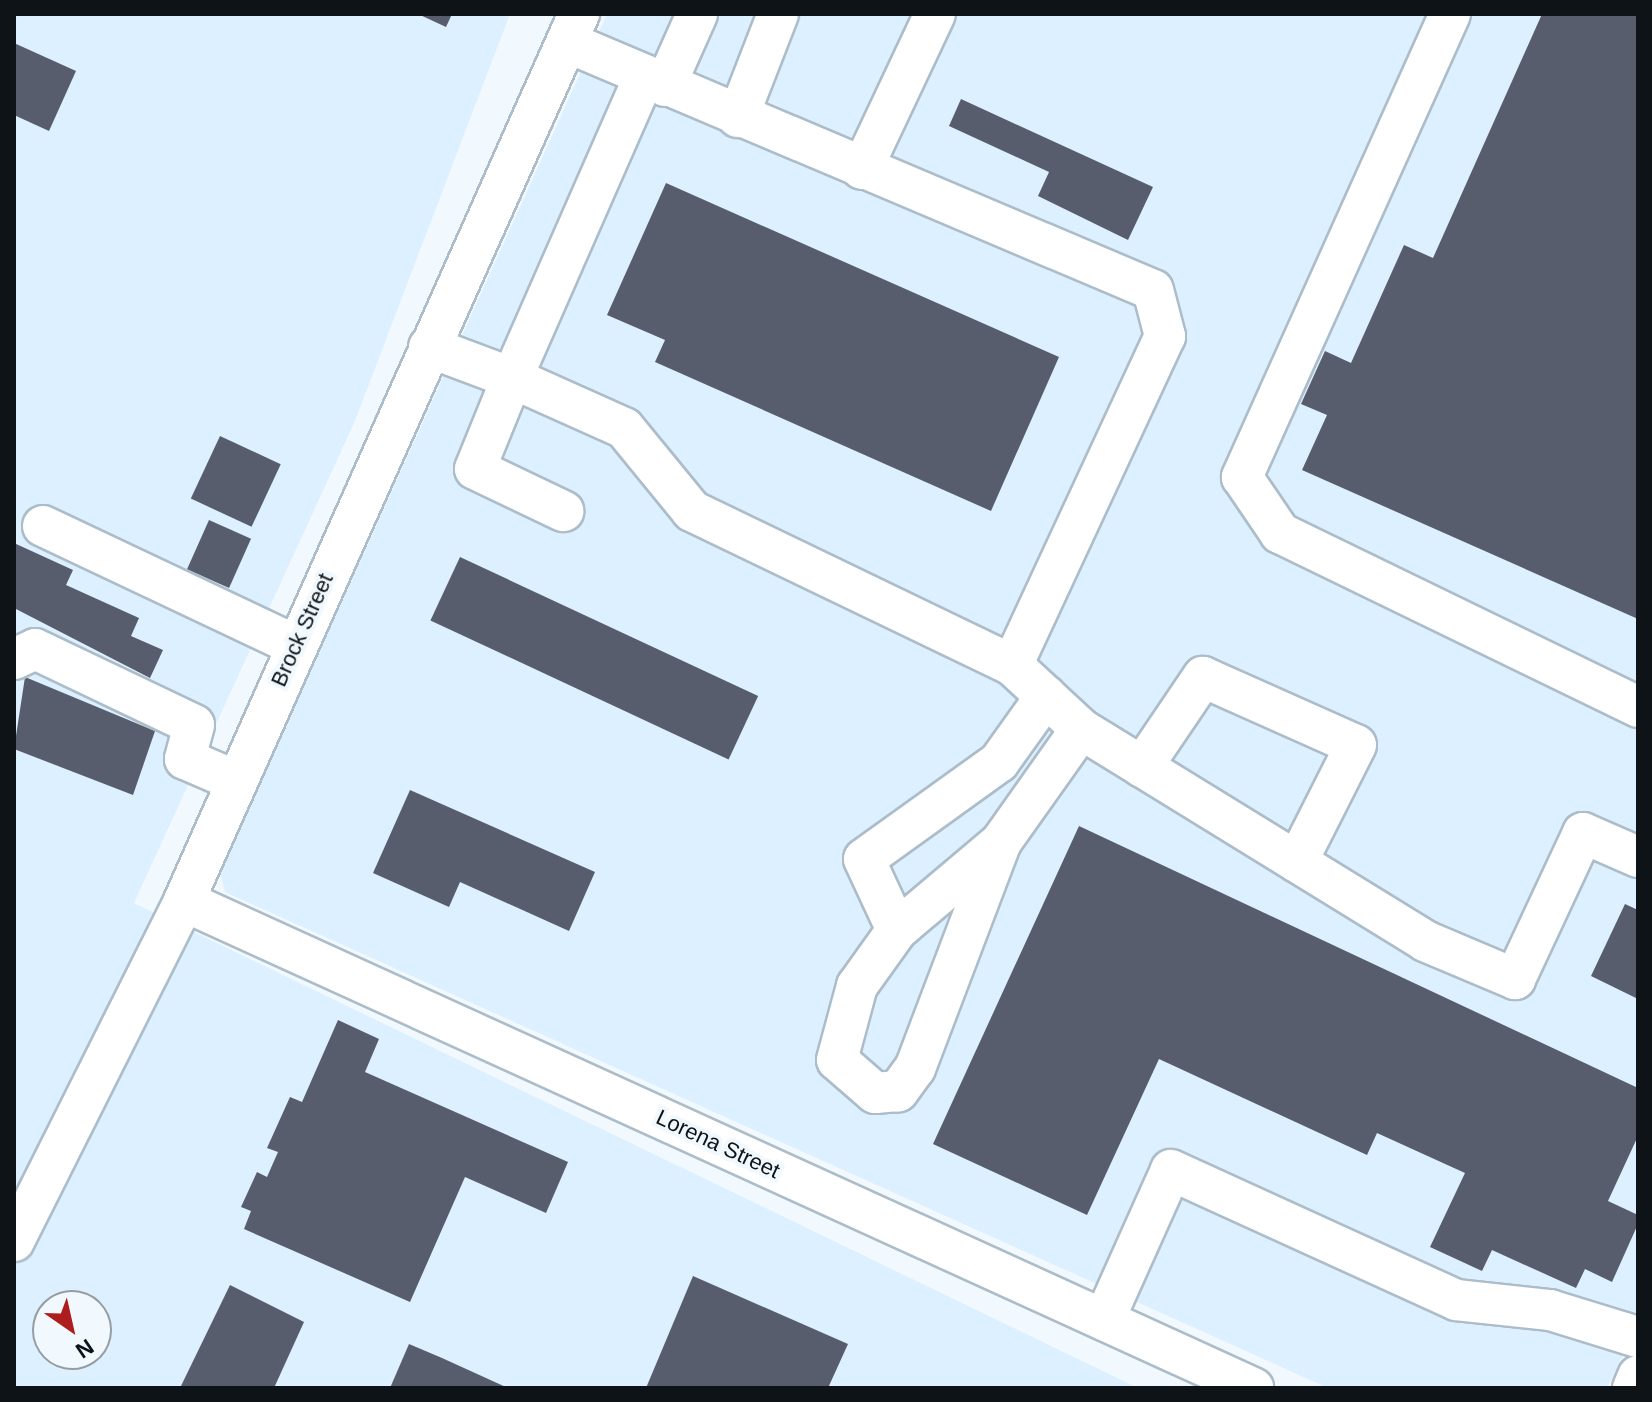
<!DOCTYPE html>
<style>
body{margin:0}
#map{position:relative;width:1652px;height:1402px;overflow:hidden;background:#f2f9fe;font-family:Helvetica,sans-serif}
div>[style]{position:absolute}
.built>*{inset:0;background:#ddf0ff}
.building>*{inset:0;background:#575d6c;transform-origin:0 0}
.roads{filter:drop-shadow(2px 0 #acbdc9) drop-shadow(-2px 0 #acbdc9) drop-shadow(0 2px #acbdc9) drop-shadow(0 -2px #acbdc9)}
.minor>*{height:40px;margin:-20px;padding:0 20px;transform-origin:20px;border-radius:20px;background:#fff}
span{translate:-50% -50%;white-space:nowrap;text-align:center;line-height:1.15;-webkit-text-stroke:8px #f2f9fe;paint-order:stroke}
.street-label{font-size:22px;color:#0d1317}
.frame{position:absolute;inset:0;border:16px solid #0d1317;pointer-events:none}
.north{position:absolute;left:32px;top:1290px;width:80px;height:80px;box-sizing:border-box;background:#f2f9fe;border:2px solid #969da2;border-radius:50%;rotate:146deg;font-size:22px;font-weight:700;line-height:32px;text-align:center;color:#0d1317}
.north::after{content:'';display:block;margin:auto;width:28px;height:36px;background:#ae1d1d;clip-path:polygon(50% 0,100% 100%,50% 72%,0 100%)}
</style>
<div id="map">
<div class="built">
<i style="clip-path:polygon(evenodd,14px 14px,510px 14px,355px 421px,134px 903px,1138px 1388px,14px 1388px,14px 14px,48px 1306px,96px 1306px,96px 1354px,48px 1354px,48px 1306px)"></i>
<i style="clip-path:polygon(607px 14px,1638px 14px,1638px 1324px,1607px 1388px,1328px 1388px,225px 892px,220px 872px)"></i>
</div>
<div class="building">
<i style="clip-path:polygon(418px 14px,452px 14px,446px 27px)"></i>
<i style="clip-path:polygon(1542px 14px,1638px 14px,1638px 619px,1302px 470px,1327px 415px,1301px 404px,1325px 351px,1351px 363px,1404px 245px,1433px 258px)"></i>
<i style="clip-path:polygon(14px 43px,76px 71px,49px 131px,14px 115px)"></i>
<i style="clip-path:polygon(961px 99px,1153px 187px,1128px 240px,1038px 196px,1049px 172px,949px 126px)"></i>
<i style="clip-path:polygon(666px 183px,1059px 357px,991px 511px,655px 362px,665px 340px,607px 315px)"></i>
<i style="left:220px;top:436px;width:67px;height:69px;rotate:25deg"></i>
<i style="left:209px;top:520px;width:46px;height:54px;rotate:24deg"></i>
<i style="clip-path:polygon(14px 543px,73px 570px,66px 585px,139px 618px,131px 636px,163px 650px,150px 678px,14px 608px)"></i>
<i style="left:460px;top:557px;width:329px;height:70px;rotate:25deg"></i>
<i style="clip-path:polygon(25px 677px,155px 731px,133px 795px,14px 749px)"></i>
<i style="clip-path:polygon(410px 790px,595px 872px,569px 931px,460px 882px,449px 907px,373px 873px)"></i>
<i style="clip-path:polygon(1079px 826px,1638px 1088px,1638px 1136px,1608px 1201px,1638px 1215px,1638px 1224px,1612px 1282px,1585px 1269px,1576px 1288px,1492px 1250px,1482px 1271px,1430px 1247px,1465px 1173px,1377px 1133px,1367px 1155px,1159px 1059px,1087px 1215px,933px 1144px)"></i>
<i style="clip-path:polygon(1625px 904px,1638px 910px,1638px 999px,1591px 976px)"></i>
<i style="clip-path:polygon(338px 1020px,379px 1039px,365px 1072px,568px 1162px,546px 1213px,465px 1177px,410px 1302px,244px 1229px,251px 1211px,241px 1207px,257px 1172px,267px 1177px,278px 1152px,267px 1148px,290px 1097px,302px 1102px)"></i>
<i style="clip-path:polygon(693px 1276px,848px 1344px,828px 1388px,646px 1388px)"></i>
<i style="clip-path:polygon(230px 1285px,304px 1322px,274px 1388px,180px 1388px)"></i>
<i style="clip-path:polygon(409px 1344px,442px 1358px,508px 1388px,390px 1388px)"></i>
</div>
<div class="roads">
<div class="minor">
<i style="left:1450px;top:14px;width:508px;rotate:114.19deg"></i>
<i style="left:1242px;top:477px;width:68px;rotate:55.8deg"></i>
<i style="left:1280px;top:533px;width:398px;rotate:25.9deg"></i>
<i style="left:567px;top:42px;width:636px;rotate:22.94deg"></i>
<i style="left:1153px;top:290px;width:48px;rotate:75.4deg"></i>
<i style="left:1165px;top:336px;width:363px;rotate:114.9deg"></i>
<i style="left:1012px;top:665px;width:355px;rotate:-154.3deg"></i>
<i style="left:692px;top:511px;width:107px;rotate:-129.3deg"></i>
<i style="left:624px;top:428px;width:123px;rotate:-155.9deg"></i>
<i style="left:512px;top:378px;width:329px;rotate:-66.3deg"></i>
<i style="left:665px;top:86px;width:79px;rotate:-66deg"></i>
<i style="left:738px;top:117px;width:110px;rotate:-68.8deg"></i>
<i style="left:862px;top:169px;width:171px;rotate:-64.8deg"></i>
<i style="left:429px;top:347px;width:89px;rotate:20.5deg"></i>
<i style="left:512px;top:378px;width:98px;rotate:112.1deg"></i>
<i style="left:475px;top:469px;width:98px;rotate:25.5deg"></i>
<i style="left:43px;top:526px;width:279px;rotate:25.3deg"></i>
<i style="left:14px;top:659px;width:23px;rotate:-25deg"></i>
<i style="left:35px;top:649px;width:176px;rotate:25.5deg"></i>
<i style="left:194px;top:725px;width:35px;rotate:105deg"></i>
<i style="left:185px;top:759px;width:56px;rotate:23.3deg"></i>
<i style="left:1012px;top:665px;width:94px;rotate:42.8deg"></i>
<i style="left:1081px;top:729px;width:404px;rotate:31.6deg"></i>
<i style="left:1425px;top:941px;width:98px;rotate:22.9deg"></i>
<i style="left:1515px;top:979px;width:161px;rotate:-65deg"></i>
<i style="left:1583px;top:833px;width:60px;rotate:23.6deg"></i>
<i style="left:1142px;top:767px;width:109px;rotate:-55.9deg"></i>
<i style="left:1203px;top:677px;width:167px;rotate:24deg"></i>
<i style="left:1356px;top:745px;width:131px;rotate:116.8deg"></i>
<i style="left:1001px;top:842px;width:242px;rotate:110.8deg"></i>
<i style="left:915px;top:1068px;width:29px;rotate:126deg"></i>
<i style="left:898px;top:1091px;width:23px;rotate:175deg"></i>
<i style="left:875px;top:1093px;width:50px;rotate:-139deg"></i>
<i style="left:837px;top:1060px;width:77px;rotate:-74.9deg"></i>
<i style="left:857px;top:986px;width:69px;rotate:-54.5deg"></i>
<i style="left:897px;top:930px;width:136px;rotate:-40.2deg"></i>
<i style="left:1001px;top:842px;width:138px;rotate:-54.7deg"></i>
<i style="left:184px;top:901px;width:1175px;rotate:24.49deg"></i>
<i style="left:897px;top:930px;width:78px;rotate:-114.9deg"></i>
<i style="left:864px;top:859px;width:166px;rotate:-35.7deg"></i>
<i style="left:999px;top:762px;width:81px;rotate:-54.5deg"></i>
<i style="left:14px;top:1241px;width:380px;rotate:-63.4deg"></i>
<i style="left:184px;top:901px;width:971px;rotate:-66deg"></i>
<i style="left:1104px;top:1320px;width:164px;rotate:-65.9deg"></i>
<i style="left:1171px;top:1170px;width:313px;rotate:24.5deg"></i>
<i style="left:1456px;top:1300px;width:95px;rotate:6.1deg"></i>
<i style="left:1550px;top:1310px;width:92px;rotate:17.1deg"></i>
<i style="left:1633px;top:1388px;width:13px;rotate:-67deg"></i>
</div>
</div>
<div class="street-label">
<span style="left:302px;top:630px;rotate:-66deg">Brock Street</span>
<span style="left:718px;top:1144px;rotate:25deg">Lorena Street</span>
</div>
<div class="frame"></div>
<div class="north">N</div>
</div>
